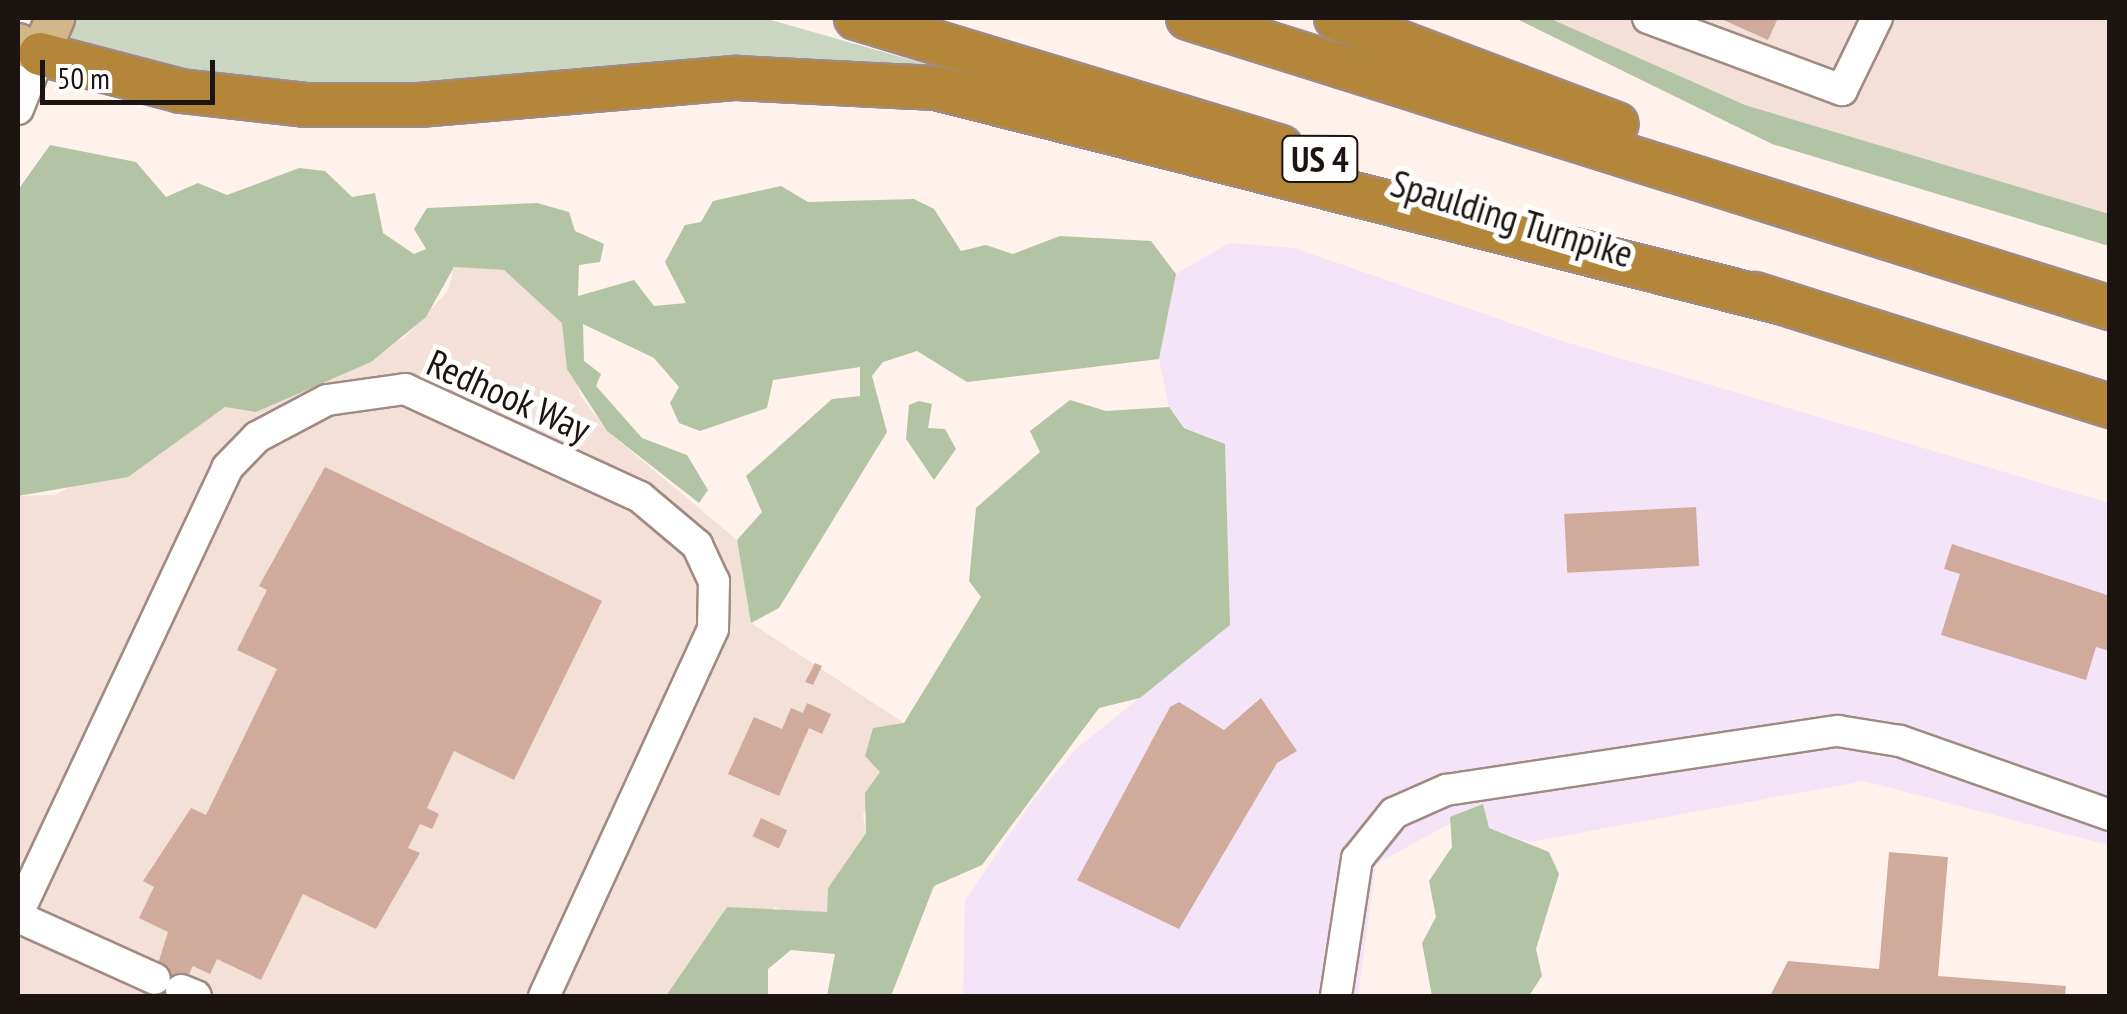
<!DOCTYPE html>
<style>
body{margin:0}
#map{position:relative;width:2127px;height:1014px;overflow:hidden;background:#fff1eb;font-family:"PT Sans Narrow",sans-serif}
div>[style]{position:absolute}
.built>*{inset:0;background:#f2e0d9}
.medical>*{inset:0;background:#f3e4f7}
.green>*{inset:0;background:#cad6c1}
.forest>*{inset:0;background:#b2c4a4}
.building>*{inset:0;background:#d0ab9c;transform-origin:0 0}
.roads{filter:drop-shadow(2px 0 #a08b83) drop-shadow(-2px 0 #a08b83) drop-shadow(0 2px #a08b83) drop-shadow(0 -2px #a08b83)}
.minor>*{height:30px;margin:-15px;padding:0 15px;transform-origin:15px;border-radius:15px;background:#fff}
.major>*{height:38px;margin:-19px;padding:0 19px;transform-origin:19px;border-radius:19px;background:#d1b688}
.highway>*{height:42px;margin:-21px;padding:0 21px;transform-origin:21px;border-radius:21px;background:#b38639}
span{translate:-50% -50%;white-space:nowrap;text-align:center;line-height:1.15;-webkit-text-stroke:10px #fff;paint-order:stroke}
.shield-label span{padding:2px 8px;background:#fff;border:2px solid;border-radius:8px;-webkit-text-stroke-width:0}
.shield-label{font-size:35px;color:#1b1411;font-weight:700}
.street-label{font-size:38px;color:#1b1411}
.frame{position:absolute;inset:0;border:20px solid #1b1411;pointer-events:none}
.scale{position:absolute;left:40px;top:60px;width:175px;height:45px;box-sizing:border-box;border:5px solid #1b1411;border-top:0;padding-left:12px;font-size:30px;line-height:35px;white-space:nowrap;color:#1b1411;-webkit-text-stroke:8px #fff;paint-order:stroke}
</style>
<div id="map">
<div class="built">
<i style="clip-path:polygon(1549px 18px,2109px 18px,2109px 214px,1745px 105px)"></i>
<i style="clip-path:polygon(454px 267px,504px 270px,562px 322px,580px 395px,607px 431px,737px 540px,751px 623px,904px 723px,863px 815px,866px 833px,828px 888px,827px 912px,795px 916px,775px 907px,666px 996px,18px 996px,18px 496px,55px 495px,225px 407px,256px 412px,331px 376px,404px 338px,448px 291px)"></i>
</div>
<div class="medical">
<i style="clip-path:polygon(1229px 243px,1294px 248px,1562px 341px,2109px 503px,2109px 845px,1864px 781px,1529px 842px,1488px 828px,1483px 805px,1376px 864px,1358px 996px,963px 996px,965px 901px,1033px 800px,1075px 750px,1230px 625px,1225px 444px,1184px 427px,1169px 407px,1159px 359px,1176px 274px)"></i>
</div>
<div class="green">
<i style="clip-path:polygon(72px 18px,764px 18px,971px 77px,373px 93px,192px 77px,71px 43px)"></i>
</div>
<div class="forest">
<i style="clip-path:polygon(1515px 18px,1549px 18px,1745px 105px,2109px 214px,2109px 246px,1772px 144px)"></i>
<i style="clip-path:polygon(50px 145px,136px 162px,166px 197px,198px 183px,227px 195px,299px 168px,325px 171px,352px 197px,375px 193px,383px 233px,414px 254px,426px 249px,414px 229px,427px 208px,537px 203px,569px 212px,575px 231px,604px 244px,600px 262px,579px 265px,578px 296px,634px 280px,654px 306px,686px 303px,665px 262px,685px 225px,701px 222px,713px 201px,781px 186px,808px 202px,914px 199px,934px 209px,961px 251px,986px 245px,1013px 254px,1060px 236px,1151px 241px,1176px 274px,1159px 359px,967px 382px,917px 351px,883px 362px,872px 376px,887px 432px,779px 608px,751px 623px,737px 540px,762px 512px,746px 476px,832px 399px,860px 396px,860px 367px,773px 380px,767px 408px,700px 431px,679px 423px,670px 403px,679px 387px,654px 358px,583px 324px,584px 361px,601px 374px,596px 386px,642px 438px,687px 455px,708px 490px,699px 503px,607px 431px,567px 369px,562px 323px,504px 270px,454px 267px,426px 317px,371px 362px,256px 412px,225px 407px,128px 477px,18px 496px,18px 190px)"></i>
<i style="clip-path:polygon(1070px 400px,1106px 411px,1169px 407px,1184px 428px,1225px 444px,1230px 625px,1140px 698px,1099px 708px,982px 865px,934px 886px,891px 996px,827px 996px,835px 954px,791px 950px,768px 969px,768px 996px,666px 996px,727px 907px,827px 912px,828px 888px,866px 833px,865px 793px,880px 772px,865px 756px,873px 728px,904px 723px,981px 597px,969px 581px,976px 508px,1040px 452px,1030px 431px)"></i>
<i style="clip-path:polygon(919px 401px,932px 404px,928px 428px,945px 429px,956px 449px,934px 480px,906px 439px,909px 405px)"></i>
<i style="clip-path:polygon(1483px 804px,1489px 828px,1549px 852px,1559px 874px,1536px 949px,1542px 976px,1529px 996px,1432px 996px,1422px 943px,1436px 917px,1429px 881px,1452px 847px,1450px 817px)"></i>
</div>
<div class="building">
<i style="clip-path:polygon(1719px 18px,1778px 18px,1768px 40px)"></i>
<i style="clip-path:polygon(325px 467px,602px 601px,514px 780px,454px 751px,427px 808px,439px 814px,432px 829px,420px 824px,408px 848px,420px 853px,376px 929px,303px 894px,261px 980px,217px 959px,210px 974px,193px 966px,178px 996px,165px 996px,150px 989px,168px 932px,139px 918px,154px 887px,143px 881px,191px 808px,206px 815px,277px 669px,237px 650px,267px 590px,259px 586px)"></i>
<i style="left:1696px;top:507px;width:59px;height:132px;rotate:87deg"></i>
<i style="clip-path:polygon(1952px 544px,2110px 596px,2110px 651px,2096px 647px,2086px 680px,1941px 635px,1960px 574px,1944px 569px)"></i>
<i style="clip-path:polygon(815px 663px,822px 666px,813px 685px,805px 682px)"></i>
<i style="clip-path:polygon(1261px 698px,1297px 751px,1277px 763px,1179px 929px,1077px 880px,1170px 707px,1179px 702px,1224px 730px)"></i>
<i style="clip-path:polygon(807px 703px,831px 714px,822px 734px,809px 728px,779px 796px,728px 774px,754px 717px,782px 729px,791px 708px,803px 713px)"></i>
<i style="left:761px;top:818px;width:29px;height:20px;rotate:25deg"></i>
<i style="clip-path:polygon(1889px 852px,1948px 857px,1938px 976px,2066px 986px,2065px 996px,1770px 996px,1788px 961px,1879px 969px)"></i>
</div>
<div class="roads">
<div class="minor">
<i style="left:1648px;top:18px;width:207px;rotate:20.4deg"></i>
<i style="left:1842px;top:90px;width:80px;rotate:-64.1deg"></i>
<i style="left:18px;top:109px;width:59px;rotate:-68.2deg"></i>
<i style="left:18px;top:913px;width:492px;rotate:-64.8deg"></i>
<i style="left:227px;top:468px;width:43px;rotate:-45.9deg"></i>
<i style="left:257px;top:437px;width:79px;rotate:-27.9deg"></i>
<i style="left:327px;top:400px;width:79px;rotate:-8deg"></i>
<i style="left:405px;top:389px;width:259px;rotate:24.7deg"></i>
<i style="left:640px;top:497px;width:75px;rotate:40.1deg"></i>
<i style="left:697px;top:545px;width:40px;rotate:65deg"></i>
<i style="left:714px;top:581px;width:48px;rotate:91.2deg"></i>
<i style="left:713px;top:629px;width:404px;rotate:114.7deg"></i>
<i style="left:18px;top:917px;width:150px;rotate:24.3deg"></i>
<i style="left:181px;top:990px;width:16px;rotate:22deg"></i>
<i style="left:1336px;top:996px;width:139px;rotate:-81.3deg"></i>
<i style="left:1357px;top:859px;width:59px;rotate:-51.2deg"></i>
<i style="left:1394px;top:813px;width:57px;rotate:-23.9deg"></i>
<i style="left:1446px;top:790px;width:396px;rotate:-8.6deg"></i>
<i style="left:1838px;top:731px;width:63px;rotate:9.2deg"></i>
<i style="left:1900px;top:741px;width:223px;rotate:19.4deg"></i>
</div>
<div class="major">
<i style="left:18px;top:43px;width:25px;rotate:27deg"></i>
<i style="left:40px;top:54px;width:39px;rotate:-67deg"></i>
</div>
<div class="highway">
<i style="left:856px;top:18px;width:444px;rotate:16.9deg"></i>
<i style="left:1188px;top:18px;width:967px;rotate:17.46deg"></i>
<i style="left:1336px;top:18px;width:300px;rotate:20.7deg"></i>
<i style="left:40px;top:54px;width:146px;rotate:14.7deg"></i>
<i style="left:181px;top:91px;width:125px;rotate:6.4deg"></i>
<i style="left:305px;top:105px;width:114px"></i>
<i style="left:419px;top:105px;width:319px;rotate:-4.9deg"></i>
<i style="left:737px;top:78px;width:199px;rotate:2.9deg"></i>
<i style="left:936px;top:88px;width:874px;rotate:14.24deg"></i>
<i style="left:1755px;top:294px;width:372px;rotate:17.5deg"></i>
</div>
</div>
<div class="shield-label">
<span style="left:1320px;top:159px">US 4</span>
</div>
<div class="street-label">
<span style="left:1512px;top:218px;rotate:17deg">Spaulding Turnpike</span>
<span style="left:509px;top:395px;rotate:24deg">Redhook Way</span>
</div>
<div class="frame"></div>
<div class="scale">50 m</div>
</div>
